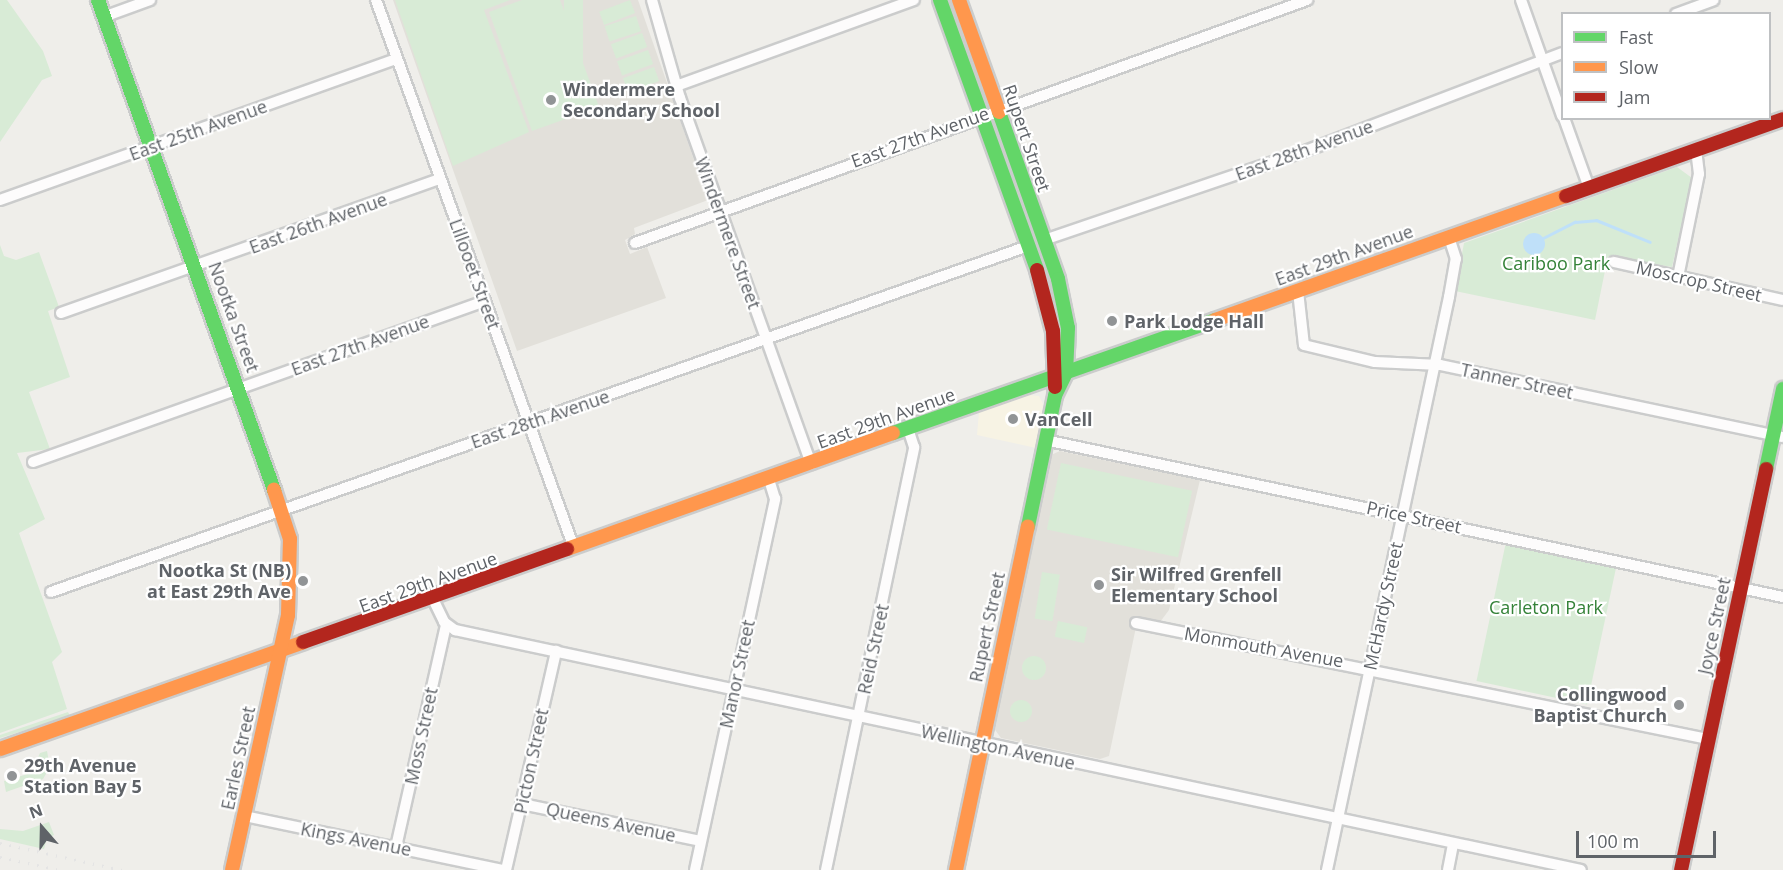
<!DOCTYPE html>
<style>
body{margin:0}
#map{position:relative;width:1783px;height:870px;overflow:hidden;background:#efeeea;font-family:"Open Sans",sans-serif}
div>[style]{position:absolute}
.commercial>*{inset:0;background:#f7f3e4}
.education>*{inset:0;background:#e2e0da}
.green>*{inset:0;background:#d8ebd6;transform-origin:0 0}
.round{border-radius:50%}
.water>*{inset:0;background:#bfe0f9}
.stream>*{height:3px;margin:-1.5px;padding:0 1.5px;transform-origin:1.5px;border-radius:1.5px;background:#bfe0f9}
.roads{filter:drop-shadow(2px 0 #cbcccc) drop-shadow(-2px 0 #cbcccc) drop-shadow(0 2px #cbcccc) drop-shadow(0 -2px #cbcccc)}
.street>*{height:10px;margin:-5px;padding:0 5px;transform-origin:5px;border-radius:5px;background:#fdfcfc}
.fast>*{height:14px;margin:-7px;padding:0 7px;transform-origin:7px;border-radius:7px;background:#63d668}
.slow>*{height:14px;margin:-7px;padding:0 7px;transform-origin:7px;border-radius:7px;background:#ff974d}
.jam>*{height:14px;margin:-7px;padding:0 7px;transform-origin:7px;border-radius:7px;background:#b3261e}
.rail>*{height:3px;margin-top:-1.5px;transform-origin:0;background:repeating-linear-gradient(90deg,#e4e4e4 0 1.5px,transparent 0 9.5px)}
.dots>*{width:16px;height:16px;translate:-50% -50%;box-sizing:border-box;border:3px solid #fff;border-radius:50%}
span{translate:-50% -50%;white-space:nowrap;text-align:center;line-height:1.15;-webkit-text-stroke:4.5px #fff;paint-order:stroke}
.poi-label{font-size:18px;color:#5f6368;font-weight:700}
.left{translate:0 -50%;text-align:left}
.right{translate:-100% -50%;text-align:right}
.street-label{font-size:18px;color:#5f6368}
.park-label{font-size:18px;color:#348238}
.legend{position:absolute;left:1561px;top:12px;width:210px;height:108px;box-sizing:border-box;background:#fff;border:2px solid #bfc1c3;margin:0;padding:8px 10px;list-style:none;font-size:18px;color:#5f6368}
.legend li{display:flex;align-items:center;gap:12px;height:30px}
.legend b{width:30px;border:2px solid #bfc1c3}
.north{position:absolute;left:12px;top:798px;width:60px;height:60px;-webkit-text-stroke:4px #fff;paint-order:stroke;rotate:340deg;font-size:16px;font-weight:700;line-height:24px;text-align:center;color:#5f6368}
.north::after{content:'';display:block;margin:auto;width:21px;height:27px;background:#5f6368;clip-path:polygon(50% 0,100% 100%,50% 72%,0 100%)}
.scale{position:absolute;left:1576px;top:831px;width:140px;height:27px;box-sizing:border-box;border:3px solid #5f6368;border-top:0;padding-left:8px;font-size:18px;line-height:21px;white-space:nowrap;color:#5f6368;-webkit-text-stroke:4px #fff;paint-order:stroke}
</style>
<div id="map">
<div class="commercial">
<i style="clip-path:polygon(1028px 395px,1039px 396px,1043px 404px,1036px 448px,977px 435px,979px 412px)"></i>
</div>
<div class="education">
<i style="clip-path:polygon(393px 0,638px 0,708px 200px,634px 228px,635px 234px,625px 240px,630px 254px,647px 247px,666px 298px,517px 351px)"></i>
<i style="clip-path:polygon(1060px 451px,1200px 480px,1169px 610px,1160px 622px,1136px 627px,1109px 756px,1100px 759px,1001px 738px,993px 727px,1051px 455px)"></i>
</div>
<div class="green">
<i style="clip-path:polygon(0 0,7px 0,43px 51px,52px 76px,42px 80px,0 142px)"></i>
<i style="clip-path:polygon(395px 0,510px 0,484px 10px,529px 132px,453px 166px)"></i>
<i style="clip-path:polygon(522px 0,560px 0,599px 107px,532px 131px,489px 12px)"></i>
<i style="left:564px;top:0;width:19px;height:114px"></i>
<i style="left:630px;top:0;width:14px;height:33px;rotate:69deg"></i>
<i style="left:636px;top:16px;width:16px;height:33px;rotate:72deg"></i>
<i style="left:642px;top:33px;width:15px;height:33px;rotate:70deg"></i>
<i style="left:648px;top:50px;width:15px;height:33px;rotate:70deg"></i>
<i style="left:654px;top:67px;width:15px;height:33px;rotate:70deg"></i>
<i style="clip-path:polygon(1677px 167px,1692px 178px,1672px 267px,1608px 256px,1595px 320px,1455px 291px,1464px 243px)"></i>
<i style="clip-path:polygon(0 245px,4px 256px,16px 260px,39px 252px,59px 307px,48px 311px,70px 377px,29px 392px,50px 449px,17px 453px,45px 519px,19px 533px,62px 652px,52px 662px,67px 709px,0 733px)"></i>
<i style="left:1061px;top:463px;width:134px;height:68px;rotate:12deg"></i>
<i style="left:1506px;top:542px;width:113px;height:142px;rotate:12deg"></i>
<i style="left:1042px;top:572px;width:18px;height:47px;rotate:9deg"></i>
<i style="left:1058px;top:621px;width:30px;height:16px;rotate:12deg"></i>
<i class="round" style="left:1022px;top:656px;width:24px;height:24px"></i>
<i class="round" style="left:1010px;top:700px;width:22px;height:22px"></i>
<i style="clip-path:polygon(68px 712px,70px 716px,0 738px,0 735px)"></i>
<i style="clip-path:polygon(47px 751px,50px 767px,43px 779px,6px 792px,4px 781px,31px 773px,40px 753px)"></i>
<i style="clip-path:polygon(49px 822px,54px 835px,47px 838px,44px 849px,0 839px,0 829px,23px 831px)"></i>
</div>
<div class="water">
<i class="round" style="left:1523px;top:233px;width:22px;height:22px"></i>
</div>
<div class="stream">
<i style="left:1543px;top:238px;width:36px;rotate:-27deg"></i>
<i style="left:1575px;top:222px;width:21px;rotate:-5deg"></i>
<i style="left:1596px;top:220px;width:58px;rotate:22.2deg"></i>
</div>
<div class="roads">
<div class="street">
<i style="left:376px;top:0;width:583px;rotate:70.13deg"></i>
<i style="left:652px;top:0;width:102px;rotate:74.1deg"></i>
<i style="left:680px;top:98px;width:389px;rotate:70.3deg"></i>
<i style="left:1521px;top:0;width:123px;rotate:70.5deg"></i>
<i style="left:1676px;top:14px;width:40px;rotate:-20.2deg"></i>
<i style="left:106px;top:16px;width:47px;rotate:-20deg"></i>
<i style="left:676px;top:86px;width:253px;rotate:-19.9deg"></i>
<i style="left:1564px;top:118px;width:74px;rotate:70.3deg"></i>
<i style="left:0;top:200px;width:420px;rotate:-19.6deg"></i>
<i style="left:1044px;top:240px;width:274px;rotate:-18.8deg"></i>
<i style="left:1303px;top:152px;width:277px;rotate:-20.9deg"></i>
<i style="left:635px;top:243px;width:715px;rotate:-19.88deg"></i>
<i style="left:1614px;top:262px;width:173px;rotate:12.7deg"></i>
<i style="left:1678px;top:277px;width:105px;rotate:-78.5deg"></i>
<i style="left:1699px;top:174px;width:24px;rotate:-97deg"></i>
<i style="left:1298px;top:291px;width:54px;rotate:83.7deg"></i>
<i style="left:1304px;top:345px;width:73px;rotate:13.5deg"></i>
<i style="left:1375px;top:362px;width:65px;rotate:2.6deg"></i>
<i style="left:1440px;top:365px;width:350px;rotate:11.9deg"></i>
<i style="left:61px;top:313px;width:401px;rotate:-19.5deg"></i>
<i style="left:1045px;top:440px;width:755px;rotate:12.01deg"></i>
<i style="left:33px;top:462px;width:479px;rotate:-19.6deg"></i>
<i style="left:51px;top:592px;width:1036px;rotate:-19.5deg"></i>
<i style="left:433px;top:599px;width:25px;rotate:64deg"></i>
<i style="left:444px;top:622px;width:14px;rotate:36deg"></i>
<i style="left:455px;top:630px;width:1151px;rotate:12.03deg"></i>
<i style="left:1136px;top:623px;width:584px;rotate:11.46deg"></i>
<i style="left:522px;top:804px;width:182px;rotate:11.7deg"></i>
<i style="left:244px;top:816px;width:265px;rotate:11.8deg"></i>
<i style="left:396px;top:847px;width:227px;rotate:-77.3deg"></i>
<i style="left:506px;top:870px;width:225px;rotate:-77.1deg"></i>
<i style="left:695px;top:870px;width:380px;rotate:-77.8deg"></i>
<i style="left:775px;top:499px;width:21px;rotate:-107deg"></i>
<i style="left:826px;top:870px;width:432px;rotate:-78.2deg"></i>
<i style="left:914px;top:447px;width:19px;rotate:-108deg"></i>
<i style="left:1327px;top:870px;width:586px;rotate:-77.98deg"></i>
<i style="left:1449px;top:297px;width:39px;rotate:-80deg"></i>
<i style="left:1456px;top:259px;width:23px;rotate:-108deg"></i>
<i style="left:1448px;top:870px;width:26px;rotate:-79deg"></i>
</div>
<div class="fast">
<i style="left:98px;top:0;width:521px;rotate:70.24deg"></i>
<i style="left:940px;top:0;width:287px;rotate:70.2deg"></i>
<i style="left:999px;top:112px;width:177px;rotate:70.5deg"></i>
<i style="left:1058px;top:279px;width:50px;rotate:78.5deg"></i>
<i style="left:1068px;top:328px;width:45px;rotate:92.5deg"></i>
<i style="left:1066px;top:373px;width:25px;rotate:116deg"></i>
<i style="left:1055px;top:396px;width:133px;rotate:101.7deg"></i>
<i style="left:893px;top:433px;width:341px;rotate:-19.3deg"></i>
<i style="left:1766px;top:469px;width:82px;rotate:-78deg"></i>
</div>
<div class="slow">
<i style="left:959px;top:0;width:119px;rotate:70.3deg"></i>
<i style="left:1215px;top:320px;width:372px;rotate:-19.5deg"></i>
<i style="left:567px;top:549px;width:346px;rotate:-19.6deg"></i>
<i style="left:0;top:749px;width:321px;rotate:-19.4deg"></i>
<i style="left:232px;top:870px;width:261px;rotate:-77.6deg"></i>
<i style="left:288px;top:615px;width:76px;rotate:-88.5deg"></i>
<i style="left:290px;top:539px;width:52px;rotate:-108.1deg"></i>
<i style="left:956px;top:870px;width:351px;rotate:-78.2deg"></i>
</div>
<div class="jam">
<i style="left:1566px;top:196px;width:230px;rotate:-19.5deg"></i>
<i style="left:1037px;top:270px;width:63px;rotate:75.3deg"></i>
<i style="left:1053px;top:331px;width:56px;rotate:88deg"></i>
<i style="left:303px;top:642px;width:280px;rotate:-19.4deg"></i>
<i style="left:1681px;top:870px;width:410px;rotate:-78deg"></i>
</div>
</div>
<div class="rail">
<i style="left:0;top:843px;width:125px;rotate:12.5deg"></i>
<i style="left:0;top:857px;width:61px;rotate:12.2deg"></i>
</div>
<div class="dots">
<i style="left:551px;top:100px;background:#919496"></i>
<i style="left:1112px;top:321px;background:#919496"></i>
<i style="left:1013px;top:419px;background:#919496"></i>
<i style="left:303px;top:581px;background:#919496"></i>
<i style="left:1099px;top:585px;background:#919496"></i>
<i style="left:1679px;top:705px;background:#919496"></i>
<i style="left:12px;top:776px;background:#919496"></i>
</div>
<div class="poi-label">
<span class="left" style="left:563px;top:100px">Windermere<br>Secondary School</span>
<span class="left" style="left:1124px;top:321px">Park Lodge Hall</span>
<span class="left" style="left:1025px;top:419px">VanCell</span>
<span class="right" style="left:291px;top:581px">Nootka St (NB)<br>at East 29th Ave</span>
<span class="left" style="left:1111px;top:585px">Sir Wilfred Grenfell<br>Elementary School</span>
<span class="right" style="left:1667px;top:705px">Collingwood<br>Baptist Church</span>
<span class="left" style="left:24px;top:776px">29th Avenue<br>Station Bay 5</span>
</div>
<div class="street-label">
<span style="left:198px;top:130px;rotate:-20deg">East 25th Avenue</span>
<span style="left:920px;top:137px;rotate:-20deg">East 27th Avenue</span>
<span style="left:1027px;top:138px;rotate:71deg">Rupert Street</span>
<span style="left:1304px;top:150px;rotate:-20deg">East 28th Avenue</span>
<span style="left:318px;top:223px;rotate:-20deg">East 26th Avenue</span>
<span style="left:728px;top:233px;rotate:70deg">Windermere Street</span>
<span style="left:1344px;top:255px;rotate:-20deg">East 29th Avenue</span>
<span style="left:475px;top:274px;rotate:70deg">Lillooet Street</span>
<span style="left:1699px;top:281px;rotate:13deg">Moscrop Street</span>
<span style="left:234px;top:317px;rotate:70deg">Nootka Street</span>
<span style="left:360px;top:345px;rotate:-20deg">East 27th Avenue</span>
<span style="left:1517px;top:381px;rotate:12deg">Tanner Street</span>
<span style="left:886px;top:418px;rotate:-20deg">East 29th Avenue</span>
<span style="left:540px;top:419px;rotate:-19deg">East 28th Avenue</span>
<span style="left:1414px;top:517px;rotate:12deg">Price Street</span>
<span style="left:428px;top:582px;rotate:-20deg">East 29th Avenue</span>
<span style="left:1383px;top:606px;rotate:-78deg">McHardy Street</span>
<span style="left:1714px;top:626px;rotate:-78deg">Joyce Street</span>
<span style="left:987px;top:627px;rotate:-78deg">Rupert Street</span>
<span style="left:1264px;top:647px;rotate:10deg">Monmouth Avenue</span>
<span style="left:873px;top:649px;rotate:-78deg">Reid Street</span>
<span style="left:737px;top:674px;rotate:-78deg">Manor Street</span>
<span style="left:421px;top:736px;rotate:-78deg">Moss Street</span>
<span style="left:998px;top:747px;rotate:12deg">Wellington Avenue</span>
<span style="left:238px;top:758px;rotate:-78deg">Earles Street</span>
<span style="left:531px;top:761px;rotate:-78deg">Picton Street</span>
<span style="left:611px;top:822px;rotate:12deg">Queens Avenue</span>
<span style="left:356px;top:839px;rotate:11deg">Kings Avenue</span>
</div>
<div class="park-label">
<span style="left:1556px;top:263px">Cariboo Park</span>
<span style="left:1546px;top:607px">Carleton Park</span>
</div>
<ul class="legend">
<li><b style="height:8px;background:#63d668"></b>Fast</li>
<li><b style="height:8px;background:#ff974d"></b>Slow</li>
<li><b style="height:8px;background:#b3261e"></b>Jam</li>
</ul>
<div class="north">N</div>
<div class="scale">100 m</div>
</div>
